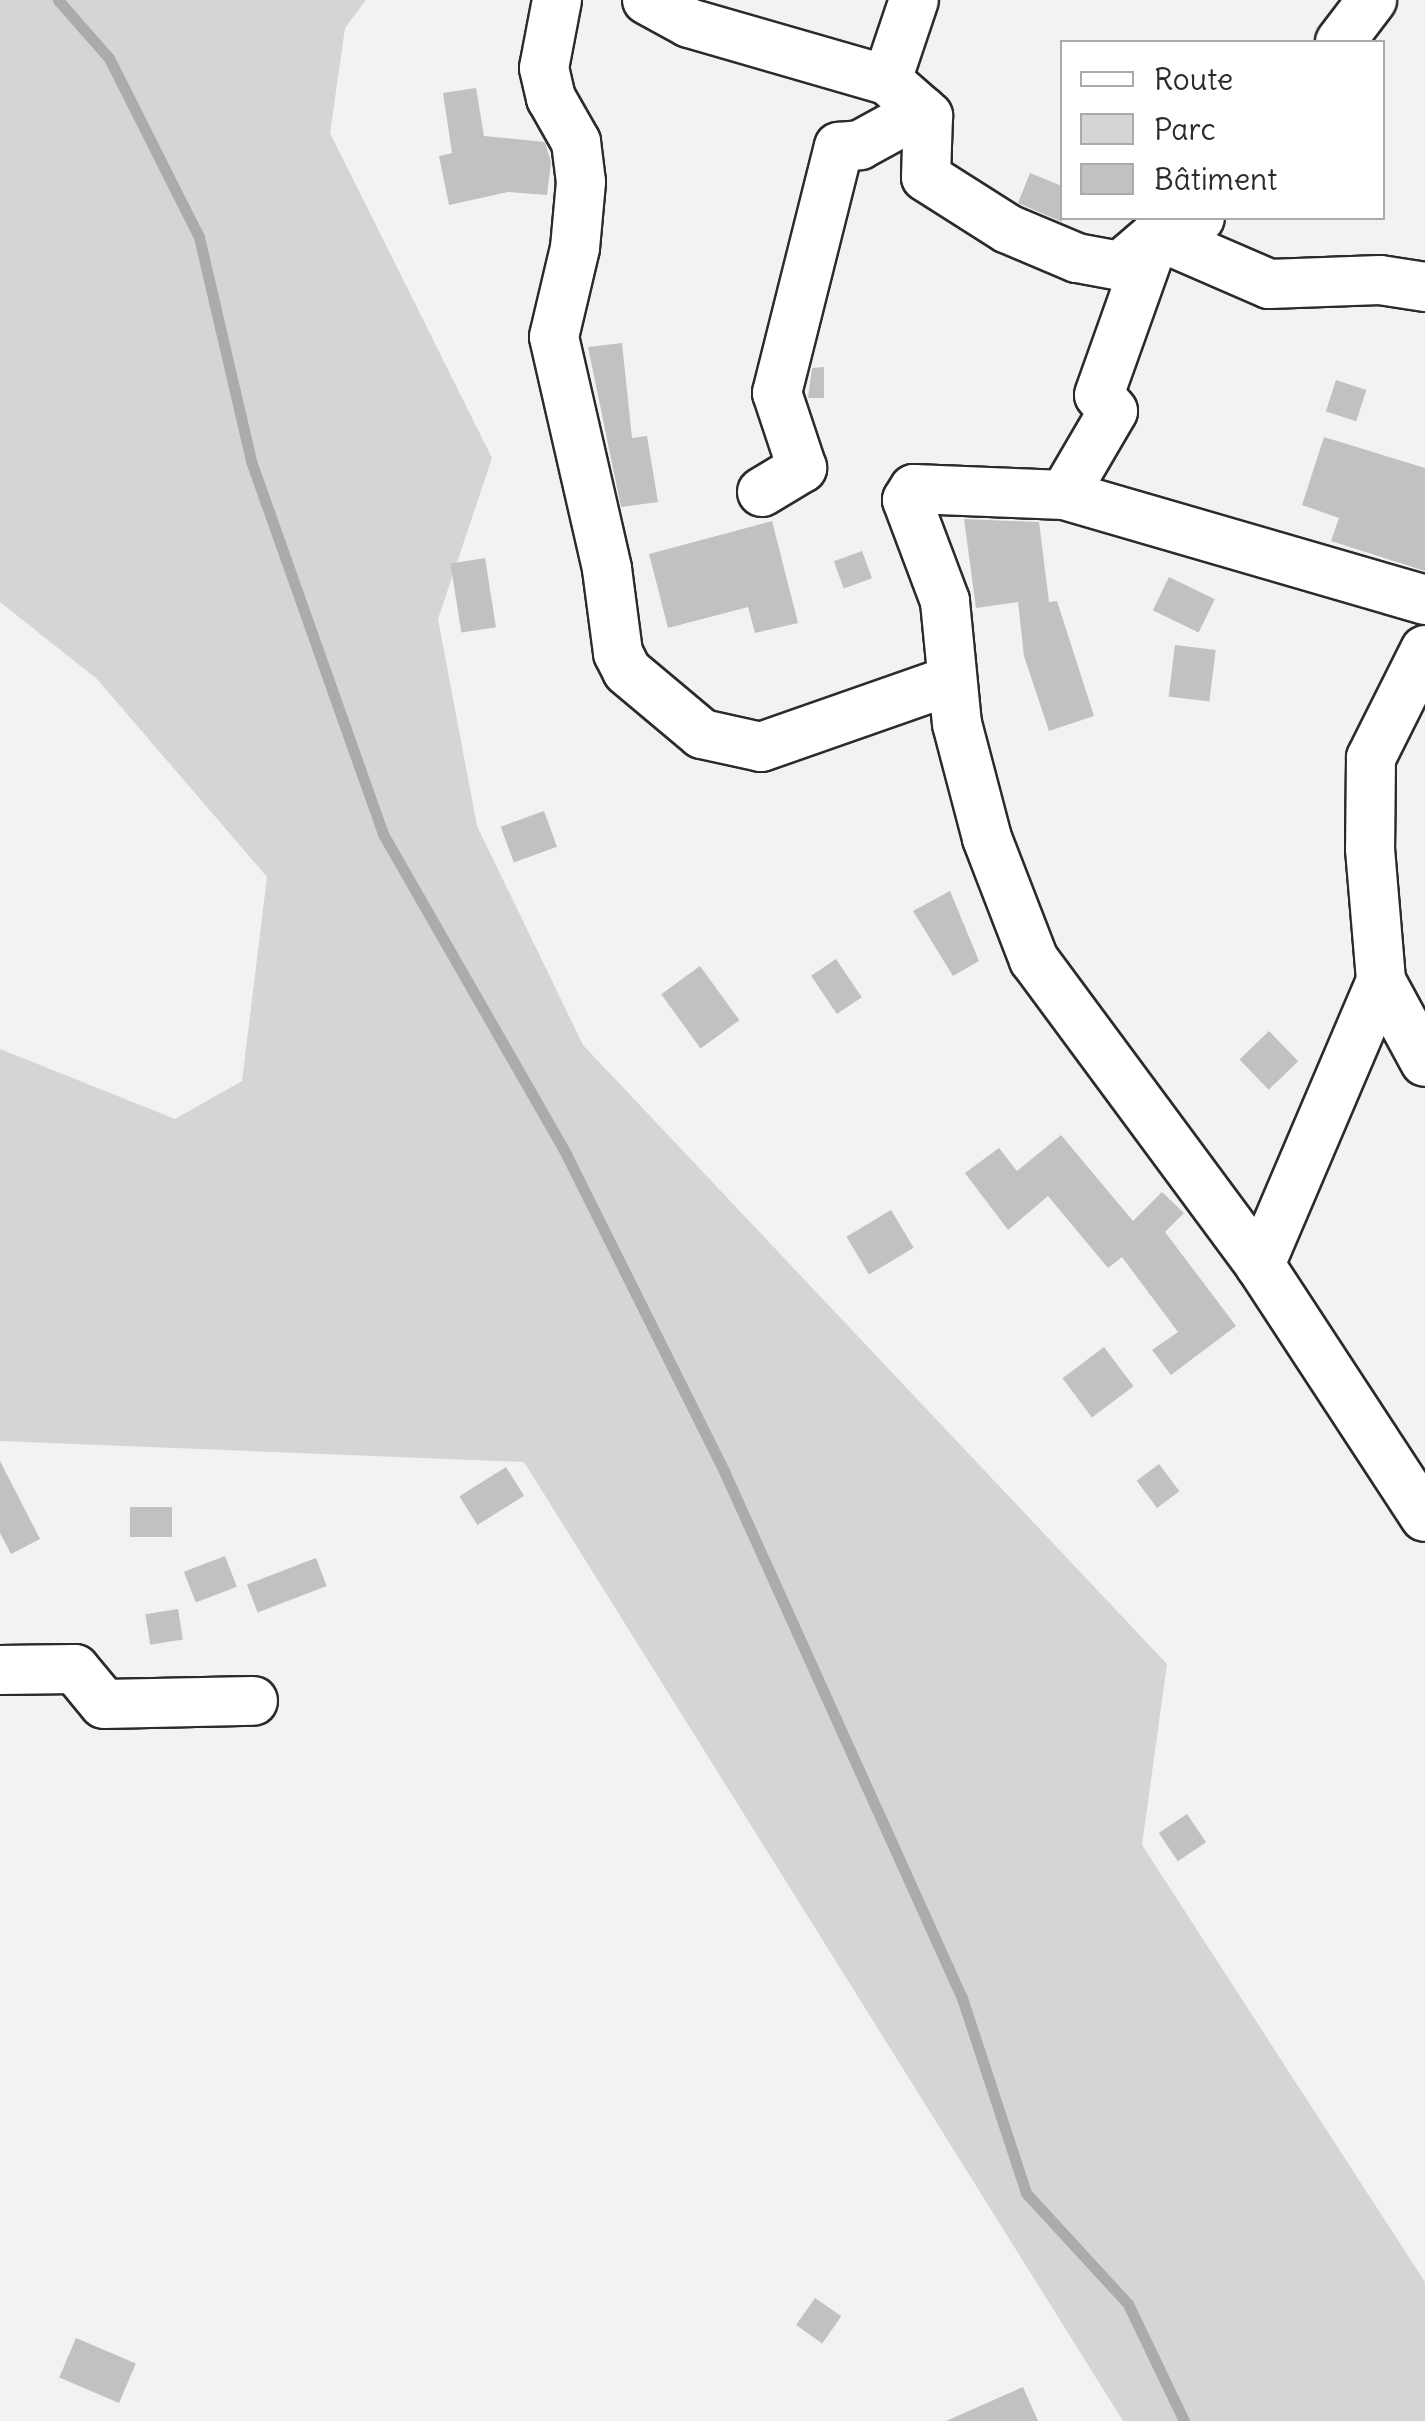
<!DOCTYPE html>
<meta charset="utf-8">
<style>
body{margin:0}
#map{position:relative;width:1425px;height:2421px;overflow:hidden;background:#f2f2f2;font-family:Delius,sans-serif}
div>[style]{position:absolute}
.green>*{inset:0;background:#d5d5d5}
.stream>*{height:11px;margin:-5.5px;padding:0 5.5px;transform-origin:5.5px;border-radius:5.5px;background:#ababab}
.building>*{inset:0;background:#c1c1c1;transform-origin:0 0}
.roads{filter:drop-shadow(2px 0 #2b2b2b) drop-shadow(-2px 0 #2b2b2b) drop-shadow(0 2px #2b2b2b) drop-shadow(0 -2px #2b2b2b)}
.minor>*{height:48px;margin:-24px;padding:0 24px;transform-origin:24px;border-radius:24px;background:#fff}
span{translate:-50% -50%;white-space:nowrap;text-align:center;line-height:1.15;-webkit-text-stroke:8px #fff;paint-order:stroke}
.legend{position:absolute;left:1060px;top:40px;width:325px;height:180px;box-sizing:border-box;background:#fff;border:2px solid #aaa;margin:0;padding:12px 18px;list-style:none;font-size:30px;color:#2b2b2b}
.legend li{display:flex;align-items:center;gap:20px;height:50px}
.legend b{width:50px;border:2px solid #aaa}
</style>
<div id="map">
<div class="green">
<i style="clip-path:polygon(0 0,366px 0,345px 28px,330px 133px,492px 458px,438px 619px,477px 826px,583px 1045px,1167px 1664px,1142px 1845px,1425px 2282px,1425px 2421px,1123px 2421px,524px 1462px,0 1441px,0 1049px,175px 1119px,242px 1081px,267px 877px,97px 679px,0 602px)"></i>
</div>
<div class="stream">
<i style="left:58px;top:0;width:77px;rotate:48.7deg"></i>
<i style="left:109px;top:58px;width:200px;rotate:63.3deg"></i>
<i style="left:199px;top:237px;width:230px;rotate:76.9deg"></i>
<i style="left:251px;top:461px;width:396px;rotate:70.5deg"></i>
<i style="left:383px;top:834px;width:369px;rotate:60.2deg"></i>
<i style="left:566px;top:1154px;width:354px;rotate:63.5deg"></i>
<i style="left:724px;top:1471px;width:578px;rotate:65.7deg"></i>
<i style="left:962px;top:1998px;width:205px;rotate:71.8deg"></i>
<i style="left:1026px;top:2193px;width:151px;rotate:47.4deg"></i>
<i style="left:1128px;top:2304px;width:130px;rotate:64.4deg"></i>
</div>
<div class="building">
<i style="clip-path:polygon(476px 88px,484px 136px,545px 142px,551px 162px,547px 195px,508px 192px,449px 205px,439px 156px,452px 153px,443px 93px)"></i>
<i style="clip-path:polygon(1030px 173px,1062px 186px,1062px 222px,1018px 203px)"></i>
<i style="clip-path:polygon(622px 343px,632px 438px,647px 436px,658px 502px,621px 507px,588px 347px)"></i>
<i style="clip-path:polygon(824px 367px,824px 398px,808px 398px,812px 368px)"></i>
<i style="left:1336px;top:380px;width:32px;height:33px;rotate:18deg"></i>
<i style="clip-path:polygon(1324px 437px,1425px 468px,1425px 571px,1331px 541px,1339px 518px,1302px 505px)"></i>
<i style="clip-path:polygon(964px 519px,1039px 522px,1049px 602px,1057px 601px,1094px 716px,1049px 731px,1024px 656px,1018px 602px,976px 608px)"></i>
<i style="clip-path:polygon(772px 521px,798px 623px,755px 633px,748px 607px,668px 628px,649px 554px)"></i>
<i style="left:862px;top:551px;width:29px;height:30px;rotate:70deg"></i>
<i style="left:485px;top:558px;width:70px;height:35px;rotate:81deg"></i>
<i style="left:1169px;top:577px;width:51px;height:37px;rotate:26deg"></i>
<i style="left:1175px;top:645px;width:41px;height:52px;rotate:7deg"></i>
<i style="left:544px;top:811px;width:38px;height:46px;rotate:70deg"></i>
<i style="clip-path:polygon(950px 891px,979px 961px,953px 976px,913px 911px)"></i>
<i style="left:836px;top:959px;width:46px;height:30px;rotate:56deg"></i>
<i style="left:700px;top:966px;width:67px;height:48px;rotate:54deg"></i>
<i style="left:1269px;top:1031px;width:42px;height:41px;rotate:46deg"></i>
<i style="clip-path:polygon(1061px 1135px,1133px 1221px,1162px 1192px,1184px 1213px,1165px 1232px,1236px 1326px,1171px 1375px,1152px 1350px,1178px 1332px,1122px 1257px,1108px 1268px,1048px 1196px,1008px 1230px,965px 1173px,999px 1148px,1017px 1171px)"></i>
<i style="left:891px;top:1210px;width:44px;height:52px;rotate:59deg"></i>
<i style="left:1104px;top:1347px;width:49px;height:52px;rotate:53deg"></i>
<i style="clip-path:polygon(0 1461px,40px 1539px,11px 1554px,0 1533px)"></i>
<i style="left:1159px;top:1464px;width:34px;height:28px;rotate:53deg"></i>
<i style="left:506px;top:1467px;width:34px;height:55px;rotate:58deg"></i>
<i style="left:172px;top:1507px;width:30px;height:42px;rotate:90deg"></i>
<i style="left:225px;top:1556px;width:33px;height:44px;rotate:69deg"></i>
<i style="left:316px;top:1558px;width:30px;height:74px;rotate:69deg"></i>
<i style="left:178px;top:1609px;width:31px;height:33px;rotate:81deg"></i>
<i style="left:1187px;top:1814px;width:34px;height:34px;rotate:56deg"></i>
<i style="left:815px;top:2298px;width:32px;height:33px;rotate:35deg"></i>
<i style="left:76px;top:2338px;width:65px;height:43px;rotate:23deg"></i>
<i style="clip-path:polygon(1023px 2387px,1038px 2421px,946px 2421px)"></i>
</div>
<div class="roads">
<div class="minor">
<i style="left:557px;top:0;width:69px;rotate:100.8deg"></i>
<i style="left:544px;top:68px;width:31px;rotate:77deg"></i>
<i style="left:551px;top:98px;width:51px;rotate:60.4deg"></i>
<i style="left:576px;top:142px;width:40px;rotate:82.9deg"></i>
<i style="left:581px;top:182px;width:66px;rotate:95.2deg"></i>
<i style="left:575px;top:248px;width:91px;rotate:103.3deg"></i>
<i style="left:554px;top:337px;width:238px;rotate:77.1deg"></i>
<i style="left:607px;top:569px;width:85px;rotate:82.5deg"></i>
<i style="left:618px;top:653px;width:20px;rotate:63deg"></i>
<i style="left:627px;top:671px;width:98px;rotate:40deg"></i>
<i style="left:702px;top:734px;width:60px;rotate:12.4deg"></i>
<i style="left:761px;top:747px;width:202px;rotate:-19.3deg"></i>
<i style="left:647px;top:0;width:48px;rotate:28.7deg"></i>
<i style="left:689px;top:23px;width:206px;rotate:16.1deg"></i>
<i style="left:887px;top:80px;width:55px;rotate:41.3deg"></i>
<i style="left:928px;top:116px;width:61px;rotate:91.9deg"></i>
<i style="left:926px;top:177px;width:97px;rotate:32.4deg"></i>
<i style="left:1008px;top:229px;width:75px;rotate:22.8deg"></i>
<i style="left:1077px;top:258px;width:44px;rotate:10.5deg"></i>
<i style="left:1120px;top:266px;width:48px;rotate:-40.7deg"></i>
<i style="left:1156px;top:235px;width:123px;rotate:23.4deg"></i>
<i style="left:1269px;top:284px;width:111px;rotate:-2.1deg"></i>
<i style="left:1380px;top:280px;width:46px;rotate:8.8deg"></i>
<i style="left:1340px;top:42px;width:53px;rotate:-52.7deg"></i>
<i style="left:887px;top:80px;width:84px;rotate:-71.4deg"></i>
<i style="left:762px;top:492px;width:47px;rotate:-31deg"></i>
<i style="left:802px;top:468px;width:79px;rotate:-108.4deg"></i>
<i style="left:777px;top:393px;width:254px;rotate:-75.9deg"></i>
<i style="left:839px;top:147px;width:21px;rotate:-5deg"></i>
<i style="left:860px;top:145px;width:71px;rotate:-28.7deg"></i>
<i style="left:1064px;top:495px;width:97px;rotate:-59.7deg"></i>
<i style="left:1113px;top:411px;width:21px;rotate:-131deg"></i>
<i style="left:1099px;top:395px;width:170px;rotate:-70.4deg"></i>
<i style="left:1156px;top:235px;width:47px;rotate:-21.1deg"></i>
<i style="left:1425px;top:650px;width:121px;rotate:116.6deg"></i>
<i style="left:1371px;top:758px;width:91px;rotate:90.6deg"></i>
<i style="left:1370px;top:849px;width:132px;rotate:85.2deg"></i>
<i style="left:1381px;top:981px;width:309px;rotate:113.1deg"></i>
<i style="left:1260px;top:1265px;width:301px;rotate:56.8deg"></i>
<i style="left:1381px;top:981px;width:92px;rotate:61.5deg"></i>
<i style="left:1260px;top:1265px;width:380px;rotate:-126.5deg"></i>
<i style="left:1034px;top:960px;width:131px;rotate:-111.1deg"></i>
<i style="left:987px;top:838px;width:118px;rotate:-104.7deg"></i>
<i style="left:957px;top:724px;width:124px;rotate:-95.6deg"></i>
<i style="left:945px;top:601px;width:108px;rotate:-110.6deg"></i>
<i style="left:907px;top:500px;width:13px;rotate:-58deg"></i>
<i style="left:914px;top:489px;width:150px;rotate:2.3deg"></i>
<i style="left:1064px;top:495px;width:376px;rotate:16.2deg"></i>
<i style="left:0;top:1670px;width:75px;rotate:-0.8deg"></i>
<i style="left:75px;top:1669px;width:45px;rotate:50.4deg"></i>
<i style="left:104px;top:1704px;width:149px;rotate:-1.2deg"></i>
</div>
</div>
<ul class="legend">
<li><b style="height:12px;background:#fff"></b>Route</li>
<li><b style="height:28px;background:#d5d5d5"></b>Parc</li>
<li><b style="height:28px;background:#c1c1c1"></b>Bâtiment</li>
</ul>
</div>
